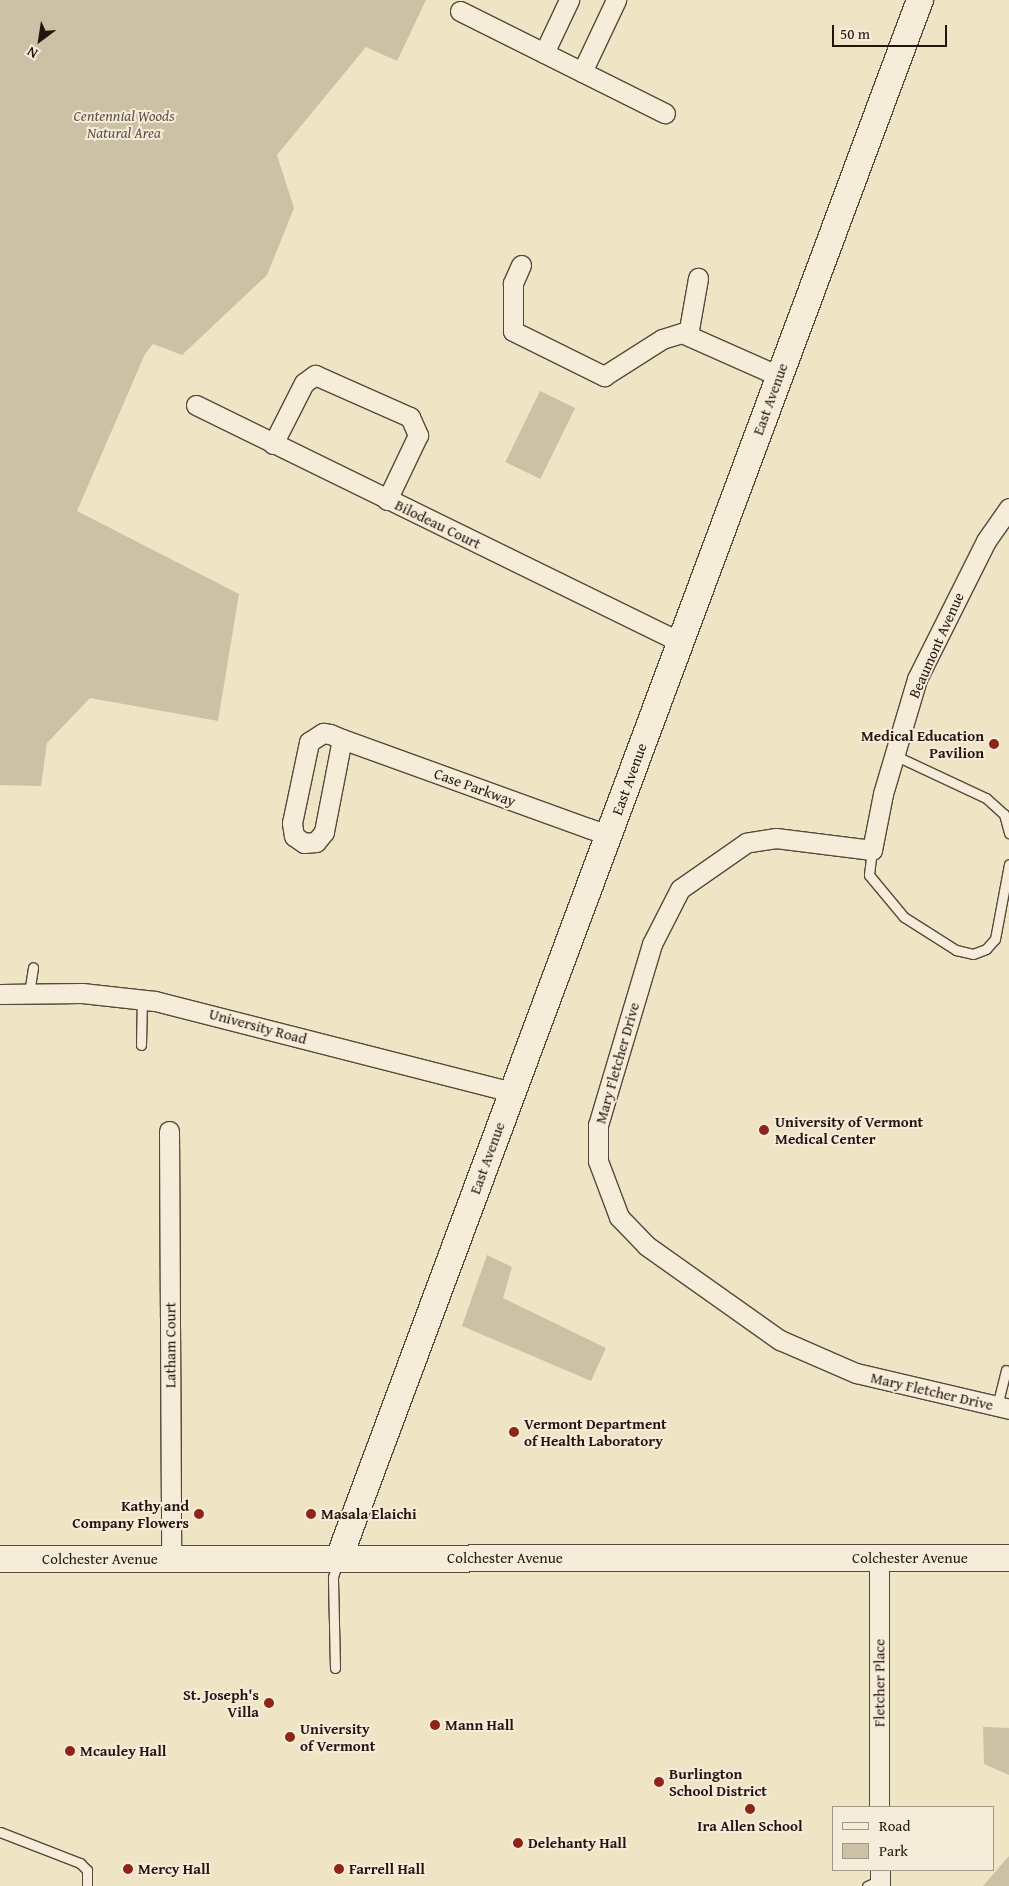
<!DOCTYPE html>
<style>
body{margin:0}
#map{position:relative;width:1009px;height:1886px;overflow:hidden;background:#efe4c4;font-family:"Gentium Book Plus",serif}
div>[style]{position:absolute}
.green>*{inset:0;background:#cdc1a5;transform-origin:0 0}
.roads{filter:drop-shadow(1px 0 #58483b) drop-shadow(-1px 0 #58483b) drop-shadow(0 1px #58483b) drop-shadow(0 -1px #58483b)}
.service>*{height:9px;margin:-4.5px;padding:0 4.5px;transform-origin:4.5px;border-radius:4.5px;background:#f5edd9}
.minor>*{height:19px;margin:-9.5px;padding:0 9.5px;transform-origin:9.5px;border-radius:9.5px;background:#f5edd9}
.secondary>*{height:26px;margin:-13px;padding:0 13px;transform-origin:13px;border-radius:13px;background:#f5edd9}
.dots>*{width:14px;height:14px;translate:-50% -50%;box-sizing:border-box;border:2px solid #f5edd9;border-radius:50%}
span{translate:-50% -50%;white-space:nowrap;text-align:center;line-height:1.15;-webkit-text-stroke:4px #f5edd9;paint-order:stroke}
.park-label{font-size:15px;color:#605142;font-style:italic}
.street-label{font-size:15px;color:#25140d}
.poi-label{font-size:15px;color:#25140d;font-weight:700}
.right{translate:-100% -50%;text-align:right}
.left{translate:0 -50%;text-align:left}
.legend{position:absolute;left:832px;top:1806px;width:162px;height:65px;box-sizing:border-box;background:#f5edd9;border:1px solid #a29687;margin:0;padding:6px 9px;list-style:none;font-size:15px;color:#25140d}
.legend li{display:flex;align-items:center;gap:10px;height:25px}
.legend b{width:25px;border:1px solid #a29687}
.north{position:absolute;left:15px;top:15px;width:50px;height:50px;-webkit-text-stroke:4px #f5edd9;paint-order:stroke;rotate:211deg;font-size:14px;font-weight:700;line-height:20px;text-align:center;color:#25140d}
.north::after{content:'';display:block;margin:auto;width:18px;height:22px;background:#25140d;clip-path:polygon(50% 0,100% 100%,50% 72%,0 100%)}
.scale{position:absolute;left:832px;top:25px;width:115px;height:22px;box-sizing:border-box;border:2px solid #25140d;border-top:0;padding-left:6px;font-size:15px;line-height:18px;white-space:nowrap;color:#25140d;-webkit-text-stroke:4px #f5edd9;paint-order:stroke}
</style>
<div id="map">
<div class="green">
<i style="clip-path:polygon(0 0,426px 0,397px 61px,366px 47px,277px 155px,294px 208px,267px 275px,182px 355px,153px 344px,145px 354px,77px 511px,239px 594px,218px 721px,90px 698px,47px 743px,41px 786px,0 785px)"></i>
<i style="left:540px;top:391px;width:39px;height:79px;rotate:26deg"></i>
<i style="clip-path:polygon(487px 1255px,512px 1267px,503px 1298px,606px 1348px,591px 1381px,462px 1326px)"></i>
<i style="clip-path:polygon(983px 1727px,1009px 1728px,1009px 1775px,984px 1764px)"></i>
<i style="clip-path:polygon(1009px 1856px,1009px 1886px,983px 1886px)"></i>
</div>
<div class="roads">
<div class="service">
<i style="left:894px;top:755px;width:102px;rotate:25.1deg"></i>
<i style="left:986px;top:798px;width:24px;rotate:42deg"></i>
<i style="left:1004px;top:814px;width:20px;rotate:75deg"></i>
<i style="left:872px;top:850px;width:25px;rotate:97deg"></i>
<i style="left:869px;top:875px;width:55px;rotate:50.2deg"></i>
<i style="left:904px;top:917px;width:62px;rotate:32.4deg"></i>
<i style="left:956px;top:950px;width:17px;rotate:13deg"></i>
<i style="left:973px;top:954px;width:14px;rotate:-21deg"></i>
<i style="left:986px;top:949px;width:13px;rotate:-48deg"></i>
<i style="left:995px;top:939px;width:76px;rotate:-79.4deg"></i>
<i style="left:29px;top:993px;width:26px;rotate:-81deg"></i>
<i style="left:141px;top:1045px;width:46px;rotate:-88.8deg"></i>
<i style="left:997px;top:1406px;width:37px;rotate:-76deg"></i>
<i style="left:335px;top:1668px;width:91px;rotate:-91.3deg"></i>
<i style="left:333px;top:1577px;width:17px;rotate:-73deg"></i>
<i style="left:0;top:1832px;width:86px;rotate:21.2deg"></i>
<i style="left:80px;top:1863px;width:10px;rotate:45deg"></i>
<i style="left:87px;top:1870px;width:16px;rotate:90deg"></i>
<i style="left:867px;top:1886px;width:14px;rotate:-25deg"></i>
</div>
<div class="minor">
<i style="left:460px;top:11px;width:229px;rotate:26.5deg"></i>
<i style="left:544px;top:53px;width:59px;rotate:-64.7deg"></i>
<i style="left:582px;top:72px;width:80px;rotate:-64.7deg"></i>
<i style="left:521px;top:265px;width:20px;rotate:114deg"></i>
<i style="left:513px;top:283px;width:48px;rotate:90deg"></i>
<i style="left:513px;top:331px;width:102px;rotate:26.3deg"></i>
<i style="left:604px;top:376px;width:69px;rotate:-32.5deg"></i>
<i style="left:662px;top:339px;width:21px;rotate:-17deg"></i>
<i style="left:682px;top:333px;width:106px;rotate:23.9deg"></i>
<i style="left:688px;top:335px;width:58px;rotate:-80deg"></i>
<i style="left:196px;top:405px;width:539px;rotate:26.09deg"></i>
<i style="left:273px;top:444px;width:68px;rotate:-63.1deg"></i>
<i style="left:304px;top:383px;width:14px;rotate:-36deg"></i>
<i style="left:315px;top:375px;width:104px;rotate:23.9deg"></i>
<i style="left:410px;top:417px;width:20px;rotate:66deg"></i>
<i style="left:418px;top:435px;width:72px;rotate:115.5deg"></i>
<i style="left:1009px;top:508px;width:40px;rotate:124.9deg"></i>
<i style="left:986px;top:541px;width:154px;rotate:116.6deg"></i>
<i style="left:917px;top:679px;width:120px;rotate:106.5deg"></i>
<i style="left:883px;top:794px;width:57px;rotate:101.1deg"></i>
<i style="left:872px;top:850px;width:97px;rotate:-172.9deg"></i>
<i style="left:776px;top:838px;width:30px;rotate:171deg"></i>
<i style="left:746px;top:843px;width:80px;rotate:145.1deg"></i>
<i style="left:680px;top:889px;width:62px;rotate:117deg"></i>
<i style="left:652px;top:944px;width:189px;rotate:106.6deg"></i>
<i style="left:598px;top:1125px;width:36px;rotate:90deg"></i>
<i style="left:598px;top:1161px;width:60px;rotate:69.4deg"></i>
<i style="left:619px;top:1217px;width:40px;rotate:46deg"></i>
<i style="left:647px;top:1246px;width:163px;rotate:35.3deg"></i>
<i style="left:780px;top:1340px;width:83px;rotate:23.5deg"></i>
<i style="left:856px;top:1373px;width:157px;rotate:13.2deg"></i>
<i style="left:342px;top:739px;width:95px;rotate:101deg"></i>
<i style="left:324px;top:832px;width:13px;rotate:129deg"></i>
<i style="left:316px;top:842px;width:12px;rotate:175deg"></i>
<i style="left:304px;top:843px;width:12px;rotate:-145deg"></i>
<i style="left:294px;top:836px;width:13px;rotate:-99deg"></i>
<i style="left:292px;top:823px;width:83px;rotate:-78.1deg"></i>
<i style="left:309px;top:742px;width:17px;rotate:-33deg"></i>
<i style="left:323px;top:733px;width:7px;rotate:8deg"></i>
<i style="left:330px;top:734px;width:13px;rotate:23deg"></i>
<i style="left:342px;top:739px;width:262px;rotate:19.9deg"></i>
<i style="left:588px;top:828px;width:21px;rotate:19deg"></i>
<i style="left:0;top:994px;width:82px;rotate:-0.7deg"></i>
<i style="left:82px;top:993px;width:73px;rotate:6.3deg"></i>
<i style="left:155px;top:1001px;width:367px;rotate:14.3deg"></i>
<i style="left:169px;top:1131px;width:428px;rotate:89.7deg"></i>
<i style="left:879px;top:1558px;width:249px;rotate:90deg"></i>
<i style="left:880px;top:1870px;width:16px;rotate:90deg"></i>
</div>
<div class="secondary">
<i style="left:339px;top:1558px;width:1663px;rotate:-69.55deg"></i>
<i style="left:0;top:1559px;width:1009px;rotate:-0.06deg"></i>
</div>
</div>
<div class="dots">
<i style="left:994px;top:744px;background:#8f2418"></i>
<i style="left:764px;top:1130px;background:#8f2418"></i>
<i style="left:514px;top:1432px;background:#8f2418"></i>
<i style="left:199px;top:1514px;background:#8f2418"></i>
<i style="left:311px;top:1514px;background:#8f2418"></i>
<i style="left:269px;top:1703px;background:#8f2418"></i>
<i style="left:435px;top:1725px;background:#8f2418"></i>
<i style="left:290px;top:1737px;background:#8f2418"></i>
<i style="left:70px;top:1751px;background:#8f2418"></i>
<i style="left:659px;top:1782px;background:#8f2418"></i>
<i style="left:750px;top:1809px;background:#8f2418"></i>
<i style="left:518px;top:1843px;background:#8f2418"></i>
<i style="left:128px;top:1869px;background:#8f2418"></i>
<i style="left:339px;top:1869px;background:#8f2418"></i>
</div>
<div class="park-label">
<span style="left:124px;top:124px">Centennial Woods<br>Natural Area</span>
</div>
<div class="street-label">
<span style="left:770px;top:399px;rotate:-70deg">East Avenue</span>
<span style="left:438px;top:524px;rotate:26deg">Bilodeau Court</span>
<span style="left:936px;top:645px;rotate:-66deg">Beaumont Avenue</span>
<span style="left:629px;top:779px;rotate:-70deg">East Avenue</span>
<span style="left:475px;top:787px;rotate:20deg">Case Parkway</span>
<span style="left:258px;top:1026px;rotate:15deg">University Road</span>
<span style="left:617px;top:1063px;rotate:-74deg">Mary Fletcher Drive</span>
<span style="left:487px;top:1158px;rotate:-70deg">East Avenue</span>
<span style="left:170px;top:1345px;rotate:-90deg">Latham Court</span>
<span style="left:932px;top:1391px;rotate:13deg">Mary Fletcher Drive</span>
<span style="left:505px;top:1558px">Colchester Avenue</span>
<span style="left:910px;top:1558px">Colchester Avenue</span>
<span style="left:100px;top:1559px">Colchester Avenue</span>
<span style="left:879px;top:1683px;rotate:-90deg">Fletcher Place</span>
</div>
<div class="poi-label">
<span class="right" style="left:984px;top:744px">Medical Education<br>Pavilion</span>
<span class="left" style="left:775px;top:1130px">University of Vermont<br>Medical Center</span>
<span class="left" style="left:524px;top:1432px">Vermont Department<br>of Health Laboratory</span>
<span class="right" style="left:189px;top:1514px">Kathy and<br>Company Flowers</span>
<span class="left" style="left:321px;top:1514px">Masala Elaichi</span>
<span class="right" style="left:259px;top:1703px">St. Joseph's<br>Villa</span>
<span class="left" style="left:445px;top:1725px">Mann Hall</span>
<span class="left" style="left:300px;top:1737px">University<br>of Vermont</span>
<span class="left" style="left:80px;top:1751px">Mcauley Hall</span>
<span class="left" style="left:669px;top:1782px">Burlington<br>School District</span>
<span style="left:750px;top:1826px">Ira Allen School</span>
<span class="left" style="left:528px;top:1843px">Delehanty Hall</span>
<span class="left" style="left:138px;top:1869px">Mercy Hall</span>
<span class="left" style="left:349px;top:1869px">Farrell Hall</span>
</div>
<ul class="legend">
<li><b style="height:6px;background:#f5edd9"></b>Road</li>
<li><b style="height:14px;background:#cdc1a5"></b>Park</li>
</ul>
<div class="north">N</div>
<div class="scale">50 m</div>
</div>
